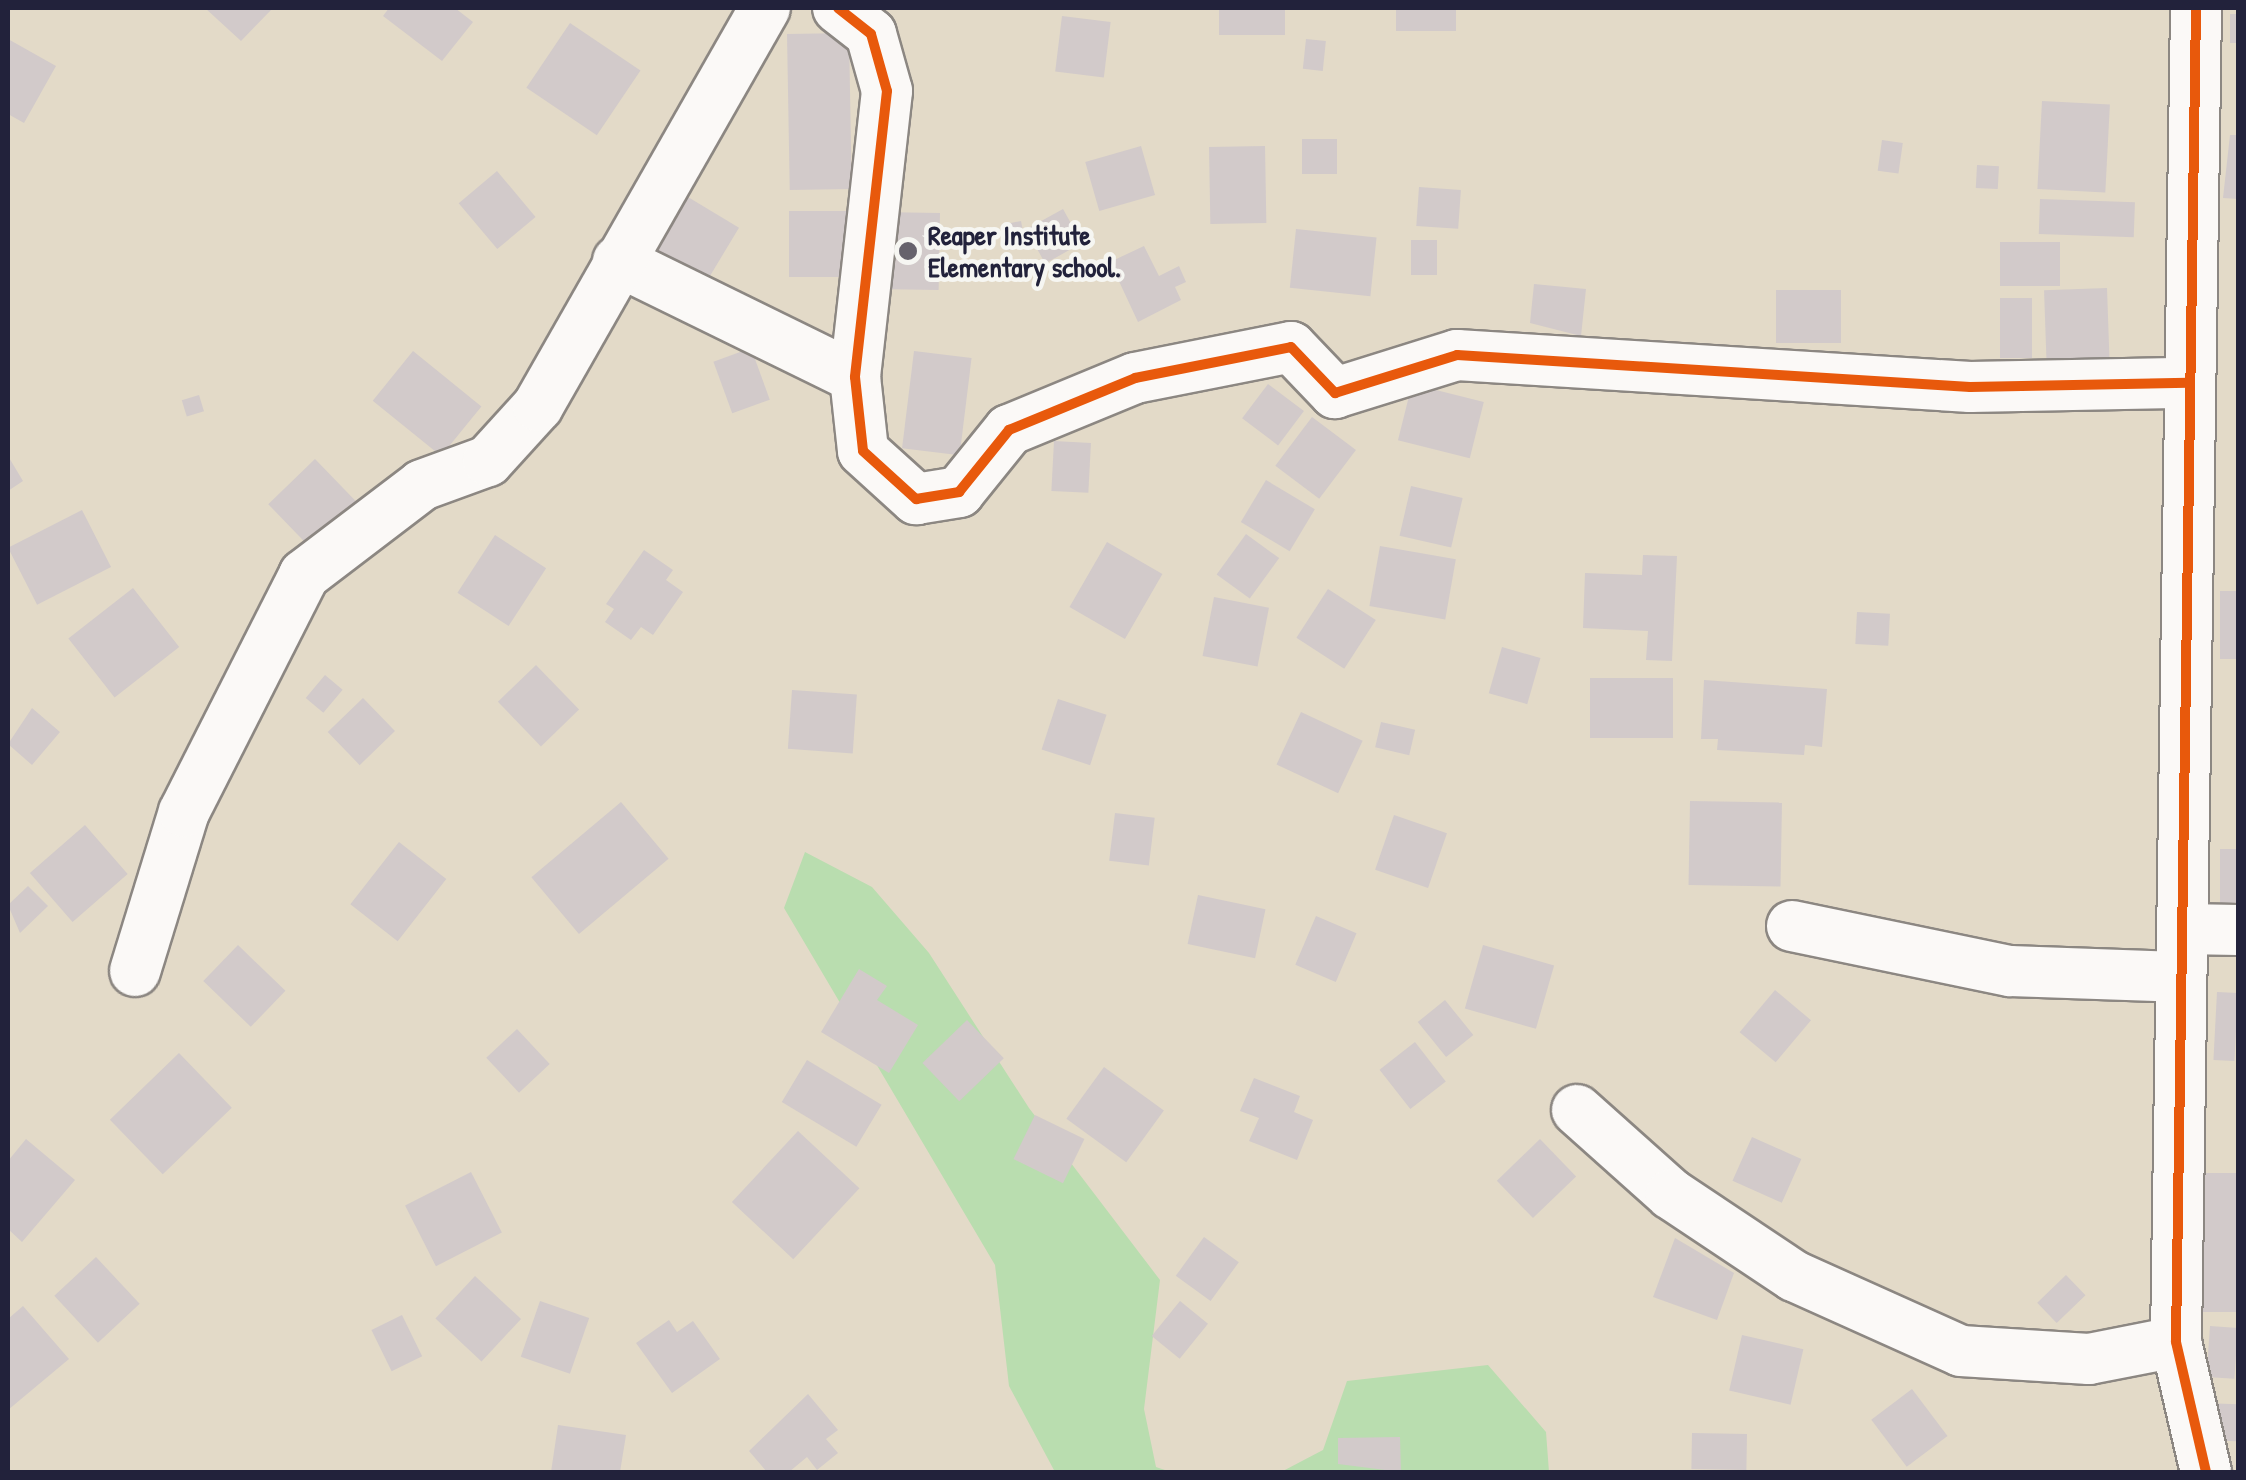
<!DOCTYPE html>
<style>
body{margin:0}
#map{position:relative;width:2246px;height:1480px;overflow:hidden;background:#e3dac8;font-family:"Patrick Hand",sans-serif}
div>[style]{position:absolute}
.green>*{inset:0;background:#b9ddaf}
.building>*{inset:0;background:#d2caca;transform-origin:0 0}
.roads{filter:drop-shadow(2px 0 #8c8782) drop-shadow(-2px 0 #8c8782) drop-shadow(0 2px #8c8782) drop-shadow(0 -2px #8c8782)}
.minor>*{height:50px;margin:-25px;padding:0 25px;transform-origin:25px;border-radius:25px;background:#fbf9f7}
.cycleway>*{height:10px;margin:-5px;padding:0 5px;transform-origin:5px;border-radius:5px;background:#e8590c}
.dots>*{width:28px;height:28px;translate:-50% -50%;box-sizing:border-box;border:5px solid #f6f6f2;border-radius:50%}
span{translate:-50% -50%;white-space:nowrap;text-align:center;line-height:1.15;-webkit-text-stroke:9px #f6f6f2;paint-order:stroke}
.poi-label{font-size:28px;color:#22223b;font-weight:700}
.left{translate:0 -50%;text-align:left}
.frame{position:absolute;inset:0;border:10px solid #22223b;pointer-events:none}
</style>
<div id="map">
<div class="green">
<i style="clip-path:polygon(805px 852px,872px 887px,929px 953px,1029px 1108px,1160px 1280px,1144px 1409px,1156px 1467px,1171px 1472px,1055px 1472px,1009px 1386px,995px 1265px,784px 908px)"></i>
<i style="clip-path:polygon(1488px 1365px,1546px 1432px,1549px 1472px,1281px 1472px,1323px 1450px,1347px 1381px)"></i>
</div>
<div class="building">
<i style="clip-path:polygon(205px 8px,273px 8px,241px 41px)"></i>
<i style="clip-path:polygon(389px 8px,455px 8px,473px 22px,442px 61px,383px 16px)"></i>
<i style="left:1219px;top:8px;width:66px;height:27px"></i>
<i style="left:1396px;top:8px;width:60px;height:23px"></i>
<i style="left:2230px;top:14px;width:8px;height:29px"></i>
<i style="left:1062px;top:16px;width:49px;height:56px;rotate:7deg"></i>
<i style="left:570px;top:23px;width:85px;height:78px;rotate:34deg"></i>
<i style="left:849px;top:33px;width:156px;height:62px;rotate:89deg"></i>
<i style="clip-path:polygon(8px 39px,56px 66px,24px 123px,8px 114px)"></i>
<i style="left:1306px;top:39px;width:20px;height:30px;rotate:6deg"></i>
<i style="left:2042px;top:101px;width:68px;height:88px;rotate:3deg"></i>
<i style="clip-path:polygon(2230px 135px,2238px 135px,2238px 199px,2223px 198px)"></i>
<i style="left:1302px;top:139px;width:35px;height:35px"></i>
<i style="left:1882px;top:140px;width:21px;height:31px;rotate:8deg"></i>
<i style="left:1141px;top:146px;width:51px;height:58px;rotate:74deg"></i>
<i style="left:1265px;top:146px;width:77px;height:56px;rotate:89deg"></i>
<i style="left:1977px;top:165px;width:22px;height:23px;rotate:3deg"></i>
<i style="left:497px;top:171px;width:60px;height:50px;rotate:50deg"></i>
<i style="left:1419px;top:187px;width:42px;height:39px;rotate:4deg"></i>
<i style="left:673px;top:188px;width:77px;height:62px;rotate:31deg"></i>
<i style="left:2040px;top:199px;width:95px;height:35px;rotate:2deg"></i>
<i style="left:1063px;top:209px;width:39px;height:42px;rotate:61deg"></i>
<i style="left:789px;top:211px;width:63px;height:66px"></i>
<i style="left:877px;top:212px;width:63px;height:77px;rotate:1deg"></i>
<i style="left:1021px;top:221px;width:26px;height:19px;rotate:79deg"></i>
<i style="left:1296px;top:229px;width:81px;height:59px;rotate:6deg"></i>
<i style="left:1411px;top:240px;width:26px;height:35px"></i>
<i style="left:2000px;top:242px;width:60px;height:44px"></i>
<i style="clip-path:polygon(1144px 246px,1159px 276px,1179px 266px,1186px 282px,1175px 287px,1181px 300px,1138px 322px,1110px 262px)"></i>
<i style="clip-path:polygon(1534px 284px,1586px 289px,1581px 336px,1530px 323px)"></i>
<i style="left:2107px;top:288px;width:71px;height:63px;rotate:88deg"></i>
<i style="left:1841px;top:290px;width:53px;height:65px;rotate:90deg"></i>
<i style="left:2000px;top:298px;width:32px;height:60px"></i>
<i style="left:751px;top:348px;width:55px;height:40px;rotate:70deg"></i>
<i style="left:413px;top:351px;width:88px;height:64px;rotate:39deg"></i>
<i style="left:914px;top:351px;width:58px;height:98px;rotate:7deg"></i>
<i style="left:1268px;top:384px;width:45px;height:43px;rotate:37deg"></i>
<i style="left:1412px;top:384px;width:74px;height:58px;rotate:14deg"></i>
<i style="left:199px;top:395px;width:17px;height:18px;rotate:73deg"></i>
<i style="left:1312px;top:417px;width:55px;height:61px;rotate:37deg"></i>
<i style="left:1054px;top:441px;width:37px;height:50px;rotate:3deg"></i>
<i style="clip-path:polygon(8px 456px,23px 481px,8px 491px)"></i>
<i style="left:315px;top:459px;width:63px;height:65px;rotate:46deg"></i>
<i style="left:1266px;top:480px;width:57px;height:49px;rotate:31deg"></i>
<i style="left:1411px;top:486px;width:53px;height:51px;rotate:13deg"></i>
<i style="left:82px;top:510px;width:64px;height:83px;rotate:63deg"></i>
<i style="left:1246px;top:534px;width:41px;height:50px;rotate:36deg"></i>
<i style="left:495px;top:535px;width:61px;height:69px;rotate:33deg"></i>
<i style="left:1107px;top:542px;width:64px;height:75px;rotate:30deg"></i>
<i style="left:1380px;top:546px;width:77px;height:61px;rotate:10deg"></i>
<i style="clip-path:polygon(644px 550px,673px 570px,666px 580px,683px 592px,653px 635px,641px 627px,631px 640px,605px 622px,614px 609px,606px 604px)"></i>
<i style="clip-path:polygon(1643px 555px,1677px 556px,1672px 661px,1646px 660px,1648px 631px,1583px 628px,1585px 573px,1642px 575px)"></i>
<i style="left:133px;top:588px;width:75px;height:82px;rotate:52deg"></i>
<i style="left:1328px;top:589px;width:57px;height:58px;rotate:33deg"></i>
<i style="left:2238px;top:591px;width:68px;height:18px;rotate:90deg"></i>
<i style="left:1214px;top:597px;width:56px;height:60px;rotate:11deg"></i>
<i style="left:1857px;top:612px;width:33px;height:32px;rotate:3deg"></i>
<i style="left:1502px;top:647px;width:40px;height:48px;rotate:16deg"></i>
<i style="left:536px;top:665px;width:62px;height:53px;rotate:46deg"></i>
<i style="left:325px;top:675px;width:23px;height:30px;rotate:40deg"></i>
<i style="left:1590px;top:678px;width:83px;height:60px"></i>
<i style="clip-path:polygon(1704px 680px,1827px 689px,1822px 747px,1805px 745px,1804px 755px,1717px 750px,1718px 739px,1701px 739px)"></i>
<i style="left:792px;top:690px;width:65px;height:59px;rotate:4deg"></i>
<i style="left:363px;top:698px;width:46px;height:49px;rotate:46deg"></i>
<i style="left:1058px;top:699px;width:51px;height:53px;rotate:18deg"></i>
<i style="clip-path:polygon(32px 708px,60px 732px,32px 765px,8px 744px)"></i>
<i style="left:1301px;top:712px;width:68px;height:58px;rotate:25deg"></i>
<i style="left:1381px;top:722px;width:35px;height:26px;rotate:13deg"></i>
<i style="left:1690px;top:801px;width:92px;height:84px;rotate:1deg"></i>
<i style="left:621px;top:802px;width:74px;height:117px;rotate:50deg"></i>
<i style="left:1115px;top:813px;width:40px;height:48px;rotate:7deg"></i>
<i style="left:1394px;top:815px;width:56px;height:58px;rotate:19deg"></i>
<i style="left:85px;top:825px;width:65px;height:73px;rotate:49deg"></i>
<i style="left:399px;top:842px;width:60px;height:79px;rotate:38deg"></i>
<i style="left:2220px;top:849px;width:18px;height:66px"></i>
<i style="clip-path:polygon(28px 886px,48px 906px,20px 933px,8px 905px)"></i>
<i style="left:1198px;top:895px;width:69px;height:50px;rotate:12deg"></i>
<i style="left:1316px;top:916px;width:44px;height:53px;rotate:23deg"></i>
<i style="left:238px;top:945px;width:66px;height:50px;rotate:44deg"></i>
<i style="left:1483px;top:945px;width:74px;height:66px;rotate:16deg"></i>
<i style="clip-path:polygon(859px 969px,887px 986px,877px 1000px,918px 1025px,889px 1073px,821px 1032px)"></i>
<i style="left:1775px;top:990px;width:47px;height:55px;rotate:40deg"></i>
<i style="left:2217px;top:992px;width:21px;height:68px;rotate:3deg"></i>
<i style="left:1445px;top:1000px;width:45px;height:35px;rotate:51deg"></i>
<i style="left:967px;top:1020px;width:53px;height:62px;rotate:46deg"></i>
<i style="left:517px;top:1029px;width:48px;height:42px;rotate:47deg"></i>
<i style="left:1415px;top:1042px;width:50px;height:45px;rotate:52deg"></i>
<i style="left:179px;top:1053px;width:76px;height:96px;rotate:46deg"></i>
<i style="left:807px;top:1060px;width:87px;height:49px;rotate:31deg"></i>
<i style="left:1104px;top:1067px;width:74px;height:64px;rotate:36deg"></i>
<i style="clip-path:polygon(1254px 1078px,1300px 1096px,1294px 1112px,1313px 1120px,1297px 1160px,1249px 1141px,1259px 1118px,1240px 1111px)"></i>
<i style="left:1035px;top:1115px;width:55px;height:49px;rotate:26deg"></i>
<i style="left:798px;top:1131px;width:84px;height:97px;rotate:43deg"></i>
<i style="left:1752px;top:1137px;width:54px;height:48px;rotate:24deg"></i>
<i style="clip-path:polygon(26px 1139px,75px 1180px,22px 1242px,8px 1229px,8px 1161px)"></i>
<i style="left:1540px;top:1139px;width:52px;height:60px;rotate:46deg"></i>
<i style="left:471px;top:1172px;width:68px;height:74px;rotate:63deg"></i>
<i style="left:2238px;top:1173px;width:139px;height:36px;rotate:90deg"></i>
<i style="left:1204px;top:1237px;width:43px;height:48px;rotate:36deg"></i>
<i style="clip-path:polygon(1675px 1238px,1734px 1273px,1717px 1320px,1653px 1297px)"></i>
<i style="left:96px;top:1257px;width:64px;height:57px;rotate:47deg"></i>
<i style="left:2066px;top:1275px;width:28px;height:40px;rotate:46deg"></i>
<i style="left:475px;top:1276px;width:63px;height:58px;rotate:43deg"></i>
<i style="left:540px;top:1301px;width:52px;height:59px;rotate:19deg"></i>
<i style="left:1180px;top:1301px;width:36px;height:45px;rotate:39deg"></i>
<i style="clip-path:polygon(23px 1306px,69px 1359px,8px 1410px,8px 1319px)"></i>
<i style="left:402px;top:1315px;width:46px;height:34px;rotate:64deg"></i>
<i style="clip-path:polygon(669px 1320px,677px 1332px,693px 1321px,720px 1359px,672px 1393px,636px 1343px)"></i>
<i style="left:2210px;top:1326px;width:28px;height:51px;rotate:4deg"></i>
<i style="left:1742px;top:1335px;width:63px;height:57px;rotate:13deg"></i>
<i style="left:1912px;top:1389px;width:59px;height:51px;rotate:53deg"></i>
<i style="clip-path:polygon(808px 1394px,838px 1430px,826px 1439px,838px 1453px,817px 1470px,807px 1457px,789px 1472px,767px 1472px,749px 1451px)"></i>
<i style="left:2203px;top:1403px;width:35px;height:37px;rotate:2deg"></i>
<i style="clip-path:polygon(558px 1425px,626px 1435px,620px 1472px,551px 1472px)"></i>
<i style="left:1692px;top:1433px;width:55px;height:36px;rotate:1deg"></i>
<i style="clip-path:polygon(1400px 1437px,1401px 1472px,1338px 1464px,1338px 1438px)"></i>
</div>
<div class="roads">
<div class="minor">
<i style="left:838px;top:8px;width:42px;rotate:38.2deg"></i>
<i style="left:871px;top:34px;width:59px;rotate:74.3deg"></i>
<i style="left:887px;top:91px;width:288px;rotate:96.4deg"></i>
<i style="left:855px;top:377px;width:74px;rotate:83.8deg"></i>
<i style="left:863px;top:451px;width:72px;rotate:42.2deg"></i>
<i style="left:916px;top:499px;width:44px;rotate:-9.2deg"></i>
<i style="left:959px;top:492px;width:80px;rotate:-51.1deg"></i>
<i style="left:1009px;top:430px;width:136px;rotate:-22.4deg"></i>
<i style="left:1135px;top:378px;width:159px;rotate:-11.2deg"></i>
<i style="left:1291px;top:347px;width:64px;rotate:46.3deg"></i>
<i style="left:1335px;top:393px;width:128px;rotate:-17.3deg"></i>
<i style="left:1457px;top:355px;width:514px;rotate:3.57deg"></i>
<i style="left:1970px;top:387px;width:218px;rotate:-1.1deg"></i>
<i style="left:2196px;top:8px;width:1334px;rotate:90.86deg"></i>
<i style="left:2176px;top:1342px;width:133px;rotate:77deg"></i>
<i style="left:618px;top:261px;width:264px;rotate:26.1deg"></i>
<i style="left:1792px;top:926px;width:223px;rotate:11.7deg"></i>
<i style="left:2010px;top:971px;width:168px;rotate:2deg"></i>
<i style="left:2184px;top:929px;width:54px;rotate:1.1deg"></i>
<i style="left:135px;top:971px;width:166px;rotate:-72.9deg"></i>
<i style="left:184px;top:812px;width:266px;rotate:-63.1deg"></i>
<i style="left:304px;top:575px;width:148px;rotate:-37.3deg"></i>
<i style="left:422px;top:485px;width:70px;rotate:-20deg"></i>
<i style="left:488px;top:461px;width:74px;rotate:-47.7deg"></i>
<i style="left:538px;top:406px;width:458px;rotate:-60.3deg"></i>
<i style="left:1577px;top:1110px;width:126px;rotate:41.8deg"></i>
<i style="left:1671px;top:1194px;width:148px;rotate:33.7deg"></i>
<i style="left:1794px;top:1276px;width:183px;rotate:24.2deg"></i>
<i style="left:1961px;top:1351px;width:128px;rotate:3.6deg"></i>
<i style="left:2089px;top:1359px;width:89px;rotate:-11.1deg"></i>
</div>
</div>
<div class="cycleway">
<i style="left:838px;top:8px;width:42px;rotate:38.2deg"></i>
<i style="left:871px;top:34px;width:59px;rotate:74.3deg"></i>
<i style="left:887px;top:91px;width:288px;rotate:96.4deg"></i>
<i style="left:855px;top:377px;width:74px;rotate:83.8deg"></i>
<i style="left:863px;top:451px;width:72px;rotate:42.2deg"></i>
<i style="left:916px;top:499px;width:44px;rotate:-9.2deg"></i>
<i style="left:959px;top:492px;width:80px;rotate:-51.1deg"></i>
<i style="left:1009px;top:430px;width:136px;rotate:-22.4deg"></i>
<i style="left:1135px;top:378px;width:159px;rotate:-11.2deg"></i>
<i style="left:1291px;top:347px;width:64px;rotate:46.3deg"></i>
<i style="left:1335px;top:393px;width:128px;rotate:-17.3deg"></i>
<i style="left:1457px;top:355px;width:514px;rotate:3.57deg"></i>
<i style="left:1970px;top:387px;width:218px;rotate:-1.1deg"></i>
<i style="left:2196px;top:8px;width:1334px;rotate:90.86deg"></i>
<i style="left:2176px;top:1342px;width:133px;rotate:77deg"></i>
</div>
<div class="dots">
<i style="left:908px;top:251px;background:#66626c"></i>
</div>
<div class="poi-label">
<span class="left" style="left:928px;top:251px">Reaper Institute<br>Elementary school.</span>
</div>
<div class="frame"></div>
</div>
